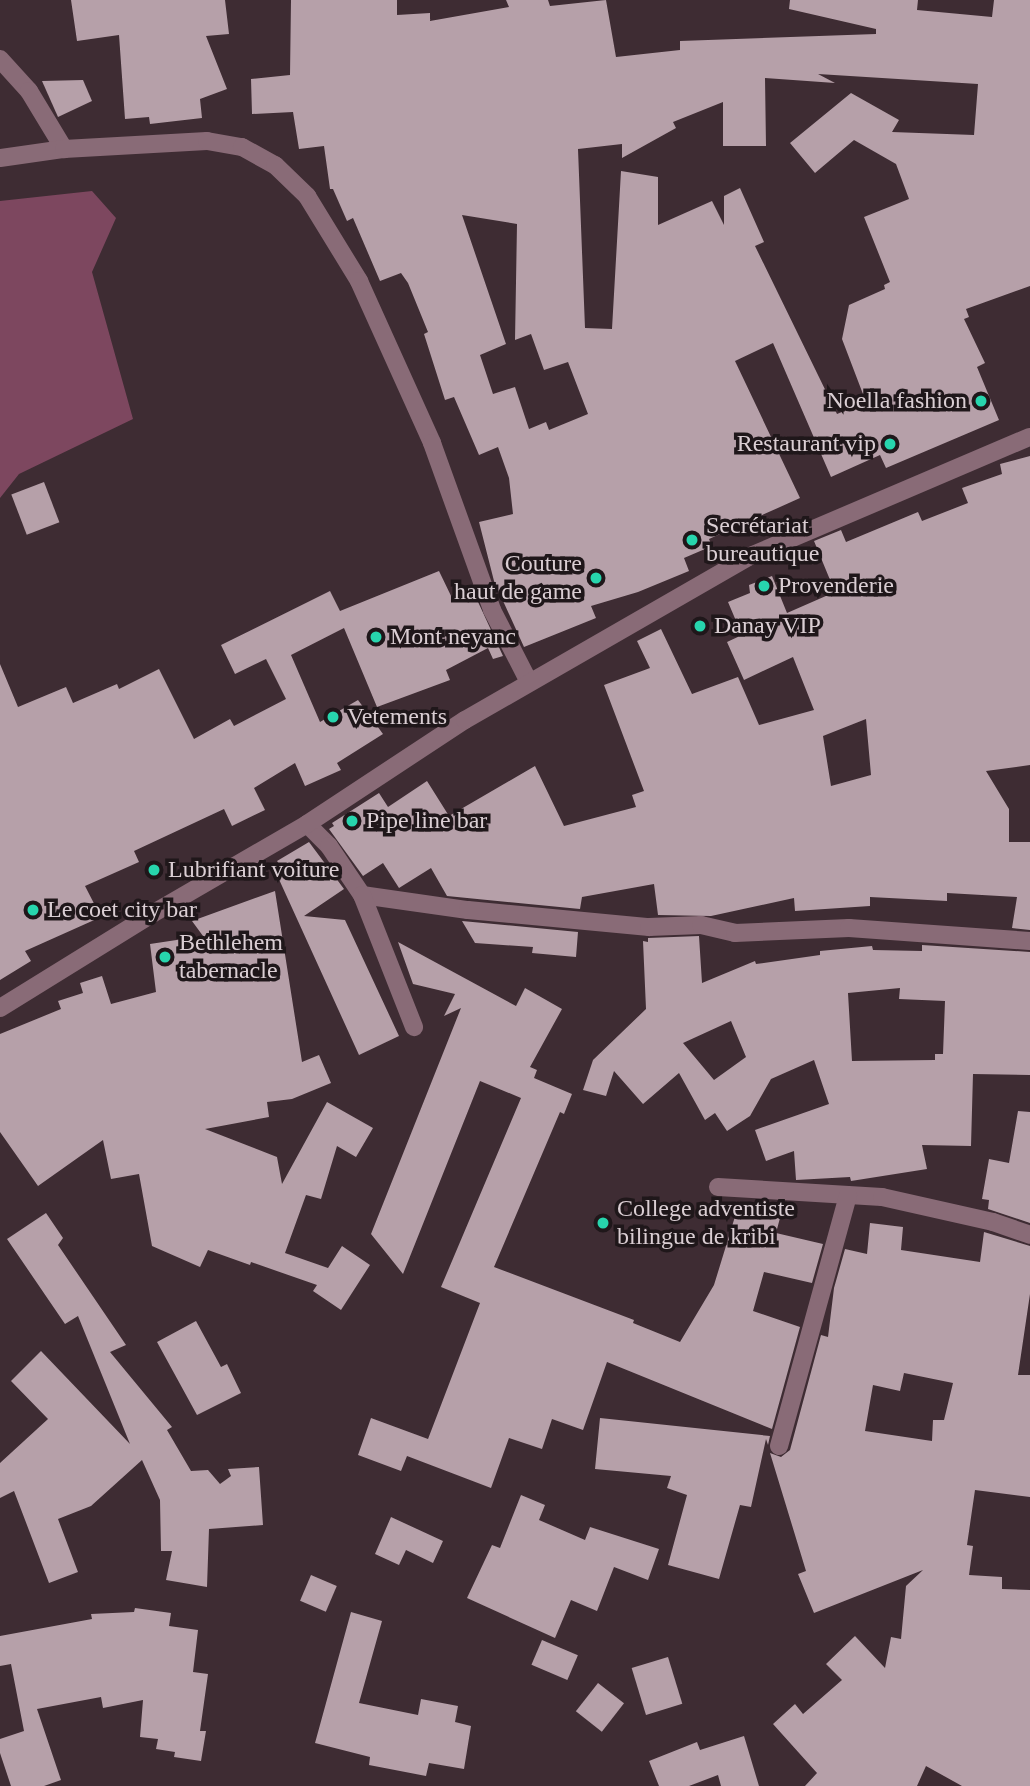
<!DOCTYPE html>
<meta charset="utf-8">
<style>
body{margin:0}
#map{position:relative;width:1030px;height:1786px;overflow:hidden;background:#3e2c33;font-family:Georgia,serif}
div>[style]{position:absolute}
.green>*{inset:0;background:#7d475f}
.building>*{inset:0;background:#b6a0a9;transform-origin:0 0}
.minor>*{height:18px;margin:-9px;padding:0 9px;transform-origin:9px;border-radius:9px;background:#896b77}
.dots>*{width:19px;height:19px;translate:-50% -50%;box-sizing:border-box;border:4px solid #1f171a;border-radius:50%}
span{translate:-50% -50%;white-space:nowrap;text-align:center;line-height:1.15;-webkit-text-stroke:7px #1f171a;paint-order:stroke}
.poi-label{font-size:24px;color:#daced3}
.right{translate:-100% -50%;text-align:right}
.left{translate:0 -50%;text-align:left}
</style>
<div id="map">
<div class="green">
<i style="clip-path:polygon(92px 191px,116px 218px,92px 272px,133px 419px,19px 474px,0 498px,0 201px)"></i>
</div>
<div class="building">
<i style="clip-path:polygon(71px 0,225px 0,229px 34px,206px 36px,227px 89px,200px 99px,202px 118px,150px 124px,149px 117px,125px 119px,119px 35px,77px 41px)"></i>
<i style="clip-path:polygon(evenodd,291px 0,397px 0,397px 15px,430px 13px,430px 21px,509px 7px,506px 0,548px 0,550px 6px,606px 0,616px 57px,680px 50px,680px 41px,876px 34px,876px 29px,789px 9px,790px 0,918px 0,917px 10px,992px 17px,994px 0,1030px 0,1030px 286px,966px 309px,969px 317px,964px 319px,985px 363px,977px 367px,999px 420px,886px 468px,880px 455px,831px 477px,773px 343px,735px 361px,800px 498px,709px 539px,712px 546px,684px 558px,689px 571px,638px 592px,591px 606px,596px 618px,524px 647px,494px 581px,479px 522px,513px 514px,509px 478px,498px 447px,479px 455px,454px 397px,445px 400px,424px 334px,428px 332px,408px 283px,401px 273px,380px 281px,353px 218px,347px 221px,333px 189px,330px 189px,324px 146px,299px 149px,293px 112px,252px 114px,251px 79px,290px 75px,291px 0,818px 74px,978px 84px,974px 135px,892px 132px,899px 120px,851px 93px,790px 143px,815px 173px,854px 140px,896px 164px,909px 199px,864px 217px,890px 282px,884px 285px,885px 289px,849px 305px,842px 339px,866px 402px,837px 414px,755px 246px,764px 242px,740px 188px,724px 196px,724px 225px,712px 201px,658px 225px,658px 177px,621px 171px,612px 329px,585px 328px,578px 149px,622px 144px,622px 158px,676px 128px,673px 122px,723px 102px,723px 146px,766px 146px,765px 78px,835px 83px,818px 74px,291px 0,462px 215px,517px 224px,515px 340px,531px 334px,544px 370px,568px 362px,588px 414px,549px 430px,546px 422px,529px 429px,515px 387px,493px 394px,480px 355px,506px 344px,462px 215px)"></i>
<i style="clip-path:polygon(83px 80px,92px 101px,58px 117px,42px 81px)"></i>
<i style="clip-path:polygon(evenodd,1030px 456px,1030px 765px,986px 771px,1009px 809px,1009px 842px,1030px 842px,1030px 930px,1012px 928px,1017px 897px,947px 893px,947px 901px,870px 897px,870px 906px,795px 911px,794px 898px,711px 916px,658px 915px,654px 884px,582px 897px,580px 909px,447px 896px,431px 868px,399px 888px,383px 863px,363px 876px,329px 829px,334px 826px,332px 823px,379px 793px,388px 807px,427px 781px,449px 816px,535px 766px,564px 826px,636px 807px,632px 795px,644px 791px,604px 685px,650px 668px,637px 641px,661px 629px,692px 694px,738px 677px,759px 725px,814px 710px,793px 657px,744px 680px,727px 642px,742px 635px,728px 602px,750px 593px,749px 585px,772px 576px,787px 613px,835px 592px,814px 541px,841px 530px,846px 542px,918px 512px,922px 521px,968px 503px,962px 488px,1002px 474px,1000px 464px,1030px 456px,866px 719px,871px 775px,831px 786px,823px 736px,866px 719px)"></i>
<i style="left:44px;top:482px;width:43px;height:35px;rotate:69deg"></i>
<i style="clip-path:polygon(439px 571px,453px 600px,473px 591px,503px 656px,493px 659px,488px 648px,446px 670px,450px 680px,377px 707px,344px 628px,291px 655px,320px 722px,358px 700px,383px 734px,337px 763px,341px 770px,305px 786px,295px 763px,254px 788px,265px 810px,232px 826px,224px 809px,134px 851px,139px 862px,85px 886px,101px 917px,25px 951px,31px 961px,0 980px,0 664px,18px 707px,66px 687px,73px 703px,117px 684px,119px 689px,159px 669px,194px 739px,230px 719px,234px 726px,286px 699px,266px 659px,235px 674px,221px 645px,330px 591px,340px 611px)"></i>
<i style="clip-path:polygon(309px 842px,344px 889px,304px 916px,345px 920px,399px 1036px,359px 1055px,277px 875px,284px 871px,277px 861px)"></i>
<i style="clip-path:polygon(275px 891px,302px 1062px,319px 1055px,331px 1083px,292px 1099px,267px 1102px,269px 1117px,205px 1129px,277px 1157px,282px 1184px,327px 1102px,373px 1128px,356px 1157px,337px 1146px,321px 1199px,306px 1195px,285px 1253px,328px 1268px,342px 1246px,370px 1265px,341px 1310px,313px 1291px,317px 1285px,251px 1262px,250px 1265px,208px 1250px,200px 1267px,152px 1246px,139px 1174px,111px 1179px,103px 1140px,38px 1186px,0 1132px,0 1034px,61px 1009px,58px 1001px,83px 993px,80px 983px,102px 976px,111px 1004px,156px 992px,150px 944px,203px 936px,192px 921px)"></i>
<i style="clip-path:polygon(462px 921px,578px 932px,576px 957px,532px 953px,533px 947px,475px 943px)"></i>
<i style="clip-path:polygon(evenodd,699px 936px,702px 983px,755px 961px,756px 964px,820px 955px,820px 951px,872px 946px,873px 950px,922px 951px,922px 945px,1030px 952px,1030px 1075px,973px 1074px,971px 1146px,922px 1145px,927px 1169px,851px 1181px,850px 1177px,796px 1180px,794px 1151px,766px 1161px,755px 1130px,829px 1104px,814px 1060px,771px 1079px,750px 1116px,727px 1131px,715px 1113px,705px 1120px,679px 1073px,643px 1104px,614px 1071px,606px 1096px,583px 1090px,593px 1060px,646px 1009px,643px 941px,648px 942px,648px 938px,699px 936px,900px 988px,899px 999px,945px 1001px,943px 1054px,935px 1054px,935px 1060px,852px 1061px,848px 993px,900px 988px,699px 936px,731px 1021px,746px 1057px,714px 1080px,683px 1043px,731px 1021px)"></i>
<i style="clip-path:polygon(398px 942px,516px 1006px,525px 988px,562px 1009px,530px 1067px,537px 1070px,534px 1078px,572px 1094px,564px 1114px,560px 1112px,494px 1267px,634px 1320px,633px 1323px,680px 1342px,714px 1285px,737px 1210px,780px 1218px,776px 1233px,823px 1244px,812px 1283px,764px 1272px,753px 1311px,800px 1327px,772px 1429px,607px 1362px,583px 1430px,552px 1419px,542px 1449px,509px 1438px,491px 1488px,407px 1456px,401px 1471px,358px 1455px,371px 1418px,428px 1439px,480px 1303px,441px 1287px,521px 1098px,480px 1081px,403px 1274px,371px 1234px,461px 1008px,444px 1016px,455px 994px,413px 984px)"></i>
<i style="clip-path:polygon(1018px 1111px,1030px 1112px,1030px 1223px,988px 1209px,989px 1200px,982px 1199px,989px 1159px,1009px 1163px)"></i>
<i style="clip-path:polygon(46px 1213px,63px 1238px,58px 1245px,126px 1345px,110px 1352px,172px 1427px,167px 1430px,191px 1471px,208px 1470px,220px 1484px,231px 1476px,228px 1469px,259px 1467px,263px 1525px,209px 1529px,207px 1587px,166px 1580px,172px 1551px,161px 1551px,160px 1500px,142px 1460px,91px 1506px,58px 1519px,78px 1572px,49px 1583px,14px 1491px,0 1498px,0 1463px,48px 1419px,11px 1381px,41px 1351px,130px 1444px,78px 1316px,65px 1324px,7px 1239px)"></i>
<i style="clip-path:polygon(evenodd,870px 1223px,903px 1227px,901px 1250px,980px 1262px,984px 1232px,1030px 1246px,1030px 1294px,1018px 1375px,1030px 1375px,1030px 1497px,975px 1490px,967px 1545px,973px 1546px,969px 1575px,1002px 1577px,1002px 1589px,1030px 1590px,1030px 1786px,962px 1786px,926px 1766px,917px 1786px,805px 1786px,817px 1773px,773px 1724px,795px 1704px,803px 1714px,842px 1680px,826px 1664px,855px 1636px,885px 1668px,891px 1637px,901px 1639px,906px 1586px,923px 1570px,814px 1613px,798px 1574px,806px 1571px,770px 1453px,781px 1457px,790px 1450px,821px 1335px,828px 1337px,834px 1288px,845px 1249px,867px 1254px,870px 1223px,904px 1373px,953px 1383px,944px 1420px,933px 1420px,932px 1441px,865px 1431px,873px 1385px,900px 1391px,904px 1373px)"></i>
<i style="clip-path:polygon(196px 1321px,221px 1367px,227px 1364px,241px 1393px,197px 1415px,157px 1342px)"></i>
<i style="clip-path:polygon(600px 1418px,770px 1436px,768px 1445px,766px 1439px,751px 1507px,740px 1505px,719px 1579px,668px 1565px,687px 1495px,667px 1488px,671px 1476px,595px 1469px)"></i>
<i style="clip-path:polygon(521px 1495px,545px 1505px,539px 1520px,585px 1540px,590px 1527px,659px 1549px,648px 1580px,614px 1567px,597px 1611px,571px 1600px,555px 1638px,467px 1598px,492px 1545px,500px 1548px)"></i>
<i style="clip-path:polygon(391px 1517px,443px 1541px,433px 1563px,406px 1550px,399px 1565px,375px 1554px)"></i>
<i style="left:311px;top:1575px;width:28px;height:28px;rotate:23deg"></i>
<i style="clip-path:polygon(135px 1608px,171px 1613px,169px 1626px,198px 1630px,193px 1672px,208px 1674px,200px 1731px,206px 1731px,201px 1761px,174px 1757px,175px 1752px,156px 1749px,158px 1739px,140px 1737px,143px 1700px,103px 1708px,101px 1697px,37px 1709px,61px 1780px,44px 1786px,11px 1786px,0 1753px,0 1739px,24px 1731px,11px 1664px,0 1666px,0 1636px,92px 1619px,91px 1614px,134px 1612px)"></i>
<i style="clip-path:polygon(351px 1612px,382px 1621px,359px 1703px,418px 1715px,421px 1699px,458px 1706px,455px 1722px,471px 1726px,464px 1769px,429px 1763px,426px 1776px,369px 1765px,370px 1757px,315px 1743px)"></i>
<i style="left:542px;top:1640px;width:39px;height:27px;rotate:23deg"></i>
<i style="left:668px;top:1657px;width:49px;height:38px;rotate:73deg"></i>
<i style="left:598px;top:1683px;width:33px;height:36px;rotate:38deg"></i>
<i style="clip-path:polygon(744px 1736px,759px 1786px,721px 1786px,718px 1775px,689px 1786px,659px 1786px,649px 1761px,697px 1742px,700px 1750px)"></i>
</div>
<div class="minor">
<i style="left:0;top:59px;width:43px;rotate:47.8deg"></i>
<i style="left:29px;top:91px;width:68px;rotate:58.9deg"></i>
<i style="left:0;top:158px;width:65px;rotate:-8deg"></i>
<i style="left:64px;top:149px;width:143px;rotate:-3.2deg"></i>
<i style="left:207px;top:141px;width:36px;rotate:10deg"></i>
<i style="left:242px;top:147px;width:38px;rotate:29deg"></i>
<i style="left:275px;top:165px;width:45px;rotate:44.1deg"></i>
<i style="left:307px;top:196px;width:100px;rotate:58.5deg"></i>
<i style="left:359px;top:281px;width:178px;rotate:65.7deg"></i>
<i style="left:432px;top:443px;width:177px;rotate:70.2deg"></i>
<i style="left:492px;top:610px;width:81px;rotate:62.8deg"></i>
<i style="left:307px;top:824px;width:31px;rotate:45deg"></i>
<i style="left:329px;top:846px;width:59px;rotate:56deg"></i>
<i style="left:362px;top:895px;width:107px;rotate:8.1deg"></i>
<i style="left:468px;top:910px;width:182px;rotate:5.4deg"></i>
<i style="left:649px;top:927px;width:52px;rotate:-2.2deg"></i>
<i style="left:701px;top:925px;width:35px;rotate:13deg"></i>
<i style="left:735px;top:933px;width:114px;rotate:-2.5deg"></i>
<i style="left:849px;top:928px;width:181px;rotate:4.1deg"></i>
<i style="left:362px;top:895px;width:142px;rotate:68.5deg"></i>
<i style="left:0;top:1008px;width:179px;rotate:-31.7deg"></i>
<i style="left:152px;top:914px;width:179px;rotate:-30.1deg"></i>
<i style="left:307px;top:824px;width:189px;rotate:-33.4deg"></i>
<i style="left:465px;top:720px;width:327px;rotate:-29.9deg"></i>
<i style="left:748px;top:557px;width:306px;rotate:-23.1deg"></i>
<i style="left:718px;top:1187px;width:164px;rotate:3.5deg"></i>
<i style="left:882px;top:1197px;width:114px;rotate:12.7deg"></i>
<i style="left:993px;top:1222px;width:39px;rotate:19deg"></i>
<i style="left:779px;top:1446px;width:260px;rotate:-74.6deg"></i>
</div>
<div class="dots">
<i style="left:981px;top:401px;background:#27d5ad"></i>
<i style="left:890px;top:444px;background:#27d5ad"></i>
<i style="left:692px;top:540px;background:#27d5ad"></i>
<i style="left:596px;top:578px;background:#27d5ad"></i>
<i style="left:764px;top:586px;background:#27d5ad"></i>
<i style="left:700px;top:626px;background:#27d5ad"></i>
<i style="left:376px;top:637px;background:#27d5ad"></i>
<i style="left:333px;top:717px;background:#27d5ad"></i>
<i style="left:352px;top:821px;background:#27d5ad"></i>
<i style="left:154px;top:870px;background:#27d5ad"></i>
<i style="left:33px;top:910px;background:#27d5ad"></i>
<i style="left:165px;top:957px;background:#27d5ad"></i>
<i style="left:603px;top:1223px;background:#27d5ad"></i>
</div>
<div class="poi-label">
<span class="right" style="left:967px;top:401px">Noella fashion</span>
<span class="right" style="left:876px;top:444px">Restaurant vip</span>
<span class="left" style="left:706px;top:540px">Secrétariat<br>bureautique</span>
<span class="right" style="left:582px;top:578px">Couture<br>haut de game</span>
<span class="left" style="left:778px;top:586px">Provenderie</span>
<span class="left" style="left:714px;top:626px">Danay VIP</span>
<span class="left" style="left:390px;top:637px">Mont neyanc</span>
<span class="left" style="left:347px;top:717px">Vetements</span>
<span class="left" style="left:366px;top:821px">Pipe line bar</span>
<span class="left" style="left:168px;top:870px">Lubrifiant voiture</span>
<span class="left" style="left:47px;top:910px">Le coet city bar</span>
<span class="left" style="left:179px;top:957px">Bethlehem<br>tabernacle</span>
<span class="left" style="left:617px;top:1223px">College adventiste<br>bilingue de kribi</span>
</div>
</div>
